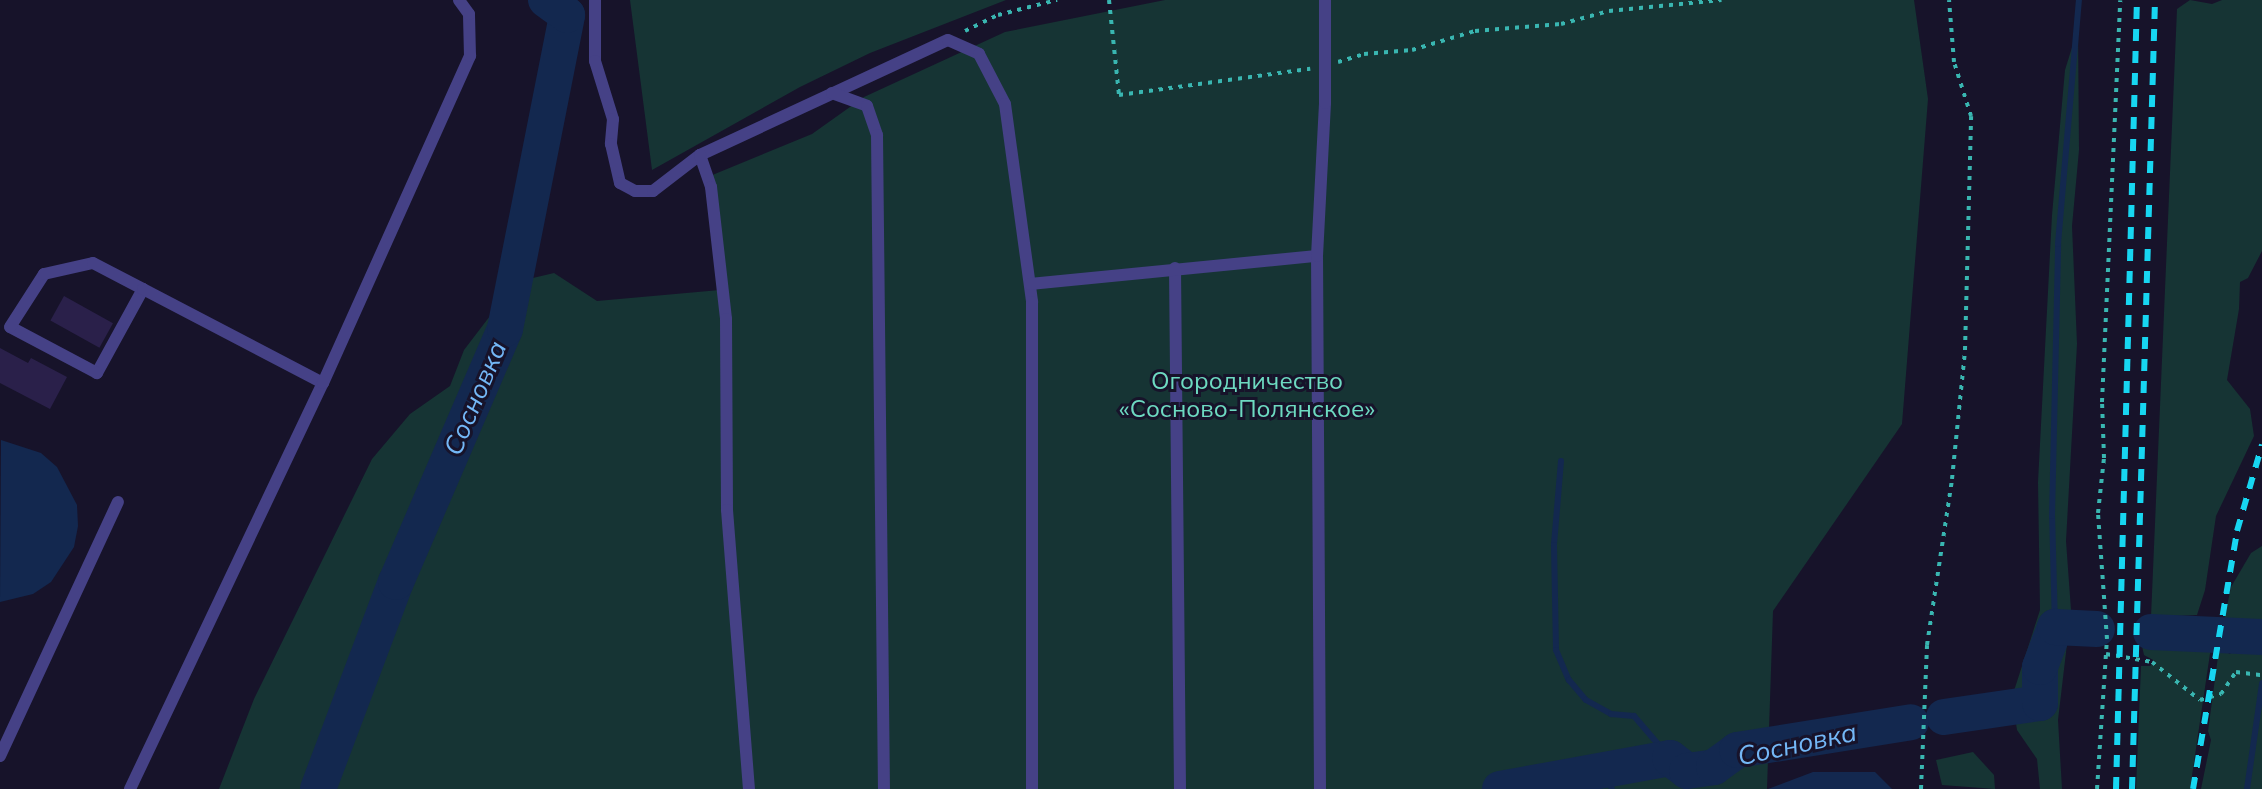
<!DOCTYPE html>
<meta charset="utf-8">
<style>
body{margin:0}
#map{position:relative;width:2262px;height:789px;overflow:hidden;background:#17132a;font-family:Mulish,sans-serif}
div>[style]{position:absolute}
.green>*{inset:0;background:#163434}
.water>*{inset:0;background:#13284f}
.stream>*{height:6px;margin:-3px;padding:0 3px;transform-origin:3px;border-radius:3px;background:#13284f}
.river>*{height:36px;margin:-18px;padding:0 18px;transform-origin:18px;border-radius:18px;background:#13284f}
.building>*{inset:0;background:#2a204a;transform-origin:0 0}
.path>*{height:4px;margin-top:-2px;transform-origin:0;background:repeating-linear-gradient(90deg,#39b6b1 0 4px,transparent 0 10px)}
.lane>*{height:12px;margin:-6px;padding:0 6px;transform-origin:6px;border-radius:6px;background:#454186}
.rail>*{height:6px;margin-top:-3px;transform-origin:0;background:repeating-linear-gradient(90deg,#17d6f1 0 12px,transparent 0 22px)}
span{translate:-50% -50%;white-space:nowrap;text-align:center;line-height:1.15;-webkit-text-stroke:6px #17132a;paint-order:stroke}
.park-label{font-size:24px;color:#6ddac1}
.water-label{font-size:26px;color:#73b7f6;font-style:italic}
</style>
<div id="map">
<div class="green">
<i style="clip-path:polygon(630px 0,1006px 0,870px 53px,800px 87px,652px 170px)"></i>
<i style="clip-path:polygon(1165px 0,1914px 0,1928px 99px,1902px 424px,1773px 611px,1767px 789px,219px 789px,254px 699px,372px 459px,410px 414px,450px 386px,464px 350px,516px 282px,554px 273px,597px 301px,720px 290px,710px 176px,812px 134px,864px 97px,1005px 32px)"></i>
<i style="clip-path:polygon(2190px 0,2212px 4px,2222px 0,2262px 0,2262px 251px,2248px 278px,2240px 282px,2239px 309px,2227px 380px,2250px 409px,2254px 436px,2216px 516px,2205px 590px,2197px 615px,2151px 617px,2177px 9px)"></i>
<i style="clip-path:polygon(2078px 28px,2079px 150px,2072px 226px,2077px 344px,2066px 541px,2071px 610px,2058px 720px,2062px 789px,2040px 789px,2037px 759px,2017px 730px,2012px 697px,2040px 610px,2038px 482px,2052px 215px,2065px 70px)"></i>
<i style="clip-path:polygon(2262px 546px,2262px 633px,2222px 630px,2231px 587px,2251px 553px)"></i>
<i style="clip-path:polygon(2140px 637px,2212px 640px,2190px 789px,2136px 789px,2141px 666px,2150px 666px,2155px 661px,2144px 655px)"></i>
<i style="clip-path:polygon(2239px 644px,2262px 645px,2262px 789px,2201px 789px,2211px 740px,2208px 731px,2219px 649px,2230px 654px)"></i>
<i style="clip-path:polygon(1973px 752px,1994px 775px,1995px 789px,1942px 785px,1936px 760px)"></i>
</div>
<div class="water">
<i style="clip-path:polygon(1px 440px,41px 453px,57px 467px,77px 505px,78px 526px,74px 547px,51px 582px,33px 594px,0 602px)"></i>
<i style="clip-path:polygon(1813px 772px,1875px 772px,1892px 789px,1768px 789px)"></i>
</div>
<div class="stream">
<i style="left:1561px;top:461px;width:84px;rotate:94.8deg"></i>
<i style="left:1554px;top:545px;width:105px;rotate:88.9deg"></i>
<i style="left:1556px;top:650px;width:33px;rotate:67deg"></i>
<i style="left:1569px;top:680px;width:26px;rotate:50deg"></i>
<i style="left:1586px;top:700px;width:29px;rotate:29deg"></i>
<i style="left:1611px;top:714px;width:23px;rotate:5deg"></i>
<i style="left:1634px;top:716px;width:55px;rotate:49.4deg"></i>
<i style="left:2055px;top:627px;width:111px;rotate:-91.5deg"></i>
<i style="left:2052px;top:516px;width:272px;rotate:-88.7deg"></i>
<i style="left:2058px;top:244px;width:245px;rotate:-85.1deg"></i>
<i style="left:1606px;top:771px;width:19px;rotate:72deg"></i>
<i style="left:2247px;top:789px;width:107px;rotate:-81.9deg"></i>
</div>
<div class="river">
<i style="left:2151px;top:632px;width:111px;rotate:2.6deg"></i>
<i style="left:1944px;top:717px;width:97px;rotate:-8.3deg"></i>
<i style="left:2040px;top:703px;width:36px;rotate:-90deg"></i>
<i style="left:2040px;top:667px;width:43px;rotate:-69.4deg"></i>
<i style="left:2055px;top:627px;width:42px;rotate:2.7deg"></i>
<i style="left:318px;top:789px;width:221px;rotate:-69.4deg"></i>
<i style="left:396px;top:582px;width:275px;rotate:-66.7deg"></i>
<i style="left:505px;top:329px;width:320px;rotate:-78.8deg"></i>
<i style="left:567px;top:15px;width:26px;rotate:-144deg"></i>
<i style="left:1500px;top:789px;width:173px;rotate:-10.3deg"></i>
<i style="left:1670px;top:758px;width:21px;rotate:37deg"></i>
<i style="left:1687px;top:771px;width:27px;rotate:-8deg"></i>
<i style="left:1714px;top:767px;width:29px;rotate:-36deg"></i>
<i style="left:1737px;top:750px;width:176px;rotate:-9.1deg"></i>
</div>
<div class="building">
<i style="left:64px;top:296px;width:56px;height:28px;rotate:29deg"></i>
<i style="clip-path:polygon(0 348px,28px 363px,31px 358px,67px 377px,50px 409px,0 383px)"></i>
</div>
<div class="path">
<i style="left:1109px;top:0;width:96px;rotate:84deg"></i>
<i style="left:1119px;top:95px;width:193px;rotate:-7.8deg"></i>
<i style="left:965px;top:31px;width:37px;rotate:-26deg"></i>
<i style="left:998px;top:15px;width:61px;rotate:-14.3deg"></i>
<i style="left:1338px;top:62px;width:27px;rotate:-17deg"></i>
<i style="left:1364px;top:54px;width:48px;rotate:-4.8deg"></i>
<i style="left:1412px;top:50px;width:66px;rotate:-16.8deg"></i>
<i style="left:1475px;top:31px;width:86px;rotate:-4.7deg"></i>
<i style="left:1561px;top:24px;width:50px;rotate:-15.2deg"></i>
<i style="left:1609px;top:11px;width:113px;rotate:-5.6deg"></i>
<i style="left:2106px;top:654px;width:47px;rotate:9.9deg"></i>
<i style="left:2152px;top:662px;width:61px;rotate:38.4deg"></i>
<i style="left:2200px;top:700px;width:22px;rotate:-16deg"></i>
<i style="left:2221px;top:694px;width:27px;rotate:-56deg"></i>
<i style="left:2236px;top:672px;width:26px;rotate:7deg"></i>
<i style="left:1921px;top:789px;width:144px;rotate:-87.6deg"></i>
<i style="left:1927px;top:645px;width:168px;rotate:-81.4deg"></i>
<i style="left:1952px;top:479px;width:130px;rotate:-84.2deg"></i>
<i style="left:1965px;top:350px;width:234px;rotate:-88.5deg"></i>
<i style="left:1971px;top:116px;width:57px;rotate:-107.5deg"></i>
<i style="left:1954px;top:62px;width:62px;rotate:-94.6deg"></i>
<i style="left:2097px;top:789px;width:150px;rotate:-86.2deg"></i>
<i style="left:2107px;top:639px;width:126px;rotate:-94.1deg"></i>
<i style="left:2098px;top:513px;width:55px;rotate:-83.8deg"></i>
<i style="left:2104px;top:458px;width:56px;rotate:-92deg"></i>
<i style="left:2102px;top:402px;width:402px;rotate:-87.4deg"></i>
</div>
<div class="lane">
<i style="left:595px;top:0;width:61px;rotate:90deg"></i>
<i style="left:595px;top:61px;width:61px;rotate:72.8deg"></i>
<i style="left:613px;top:119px;width:25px;rotate:95deg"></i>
<i style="left:611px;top:144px;width:40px;rotate:77deg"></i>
<i style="left:620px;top:183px;width:17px;rotate:28deg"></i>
<i style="left:635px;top:191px;width:18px"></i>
<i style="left:653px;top:191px;width:59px;rotate:-37.5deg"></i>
<i style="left:700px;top:155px;width:273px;rotate:-24.9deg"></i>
<i style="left:948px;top:40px;width:34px;rotate:24deg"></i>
<i style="left:979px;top:54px;width:56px;rotate:62.5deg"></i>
<i style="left:1005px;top:104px;width:200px;rotate:82.2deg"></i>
<i style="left:1032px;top:302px;width:487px;rotate:90deg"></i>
<i style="left:832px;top:93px;width:37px;rotate:20deg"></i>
<i style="left:867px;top:106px;width:31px;rotate:71deg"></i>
<i style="left:877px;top:135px;width:654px;rotate:89.39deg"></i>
<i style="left:700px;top:155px;width:34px;rotate:71deg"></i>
<i style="left:711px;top:187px;width:133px;rotate:83.5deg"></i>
<i style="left:726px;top:319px;width:191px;rotate:89.7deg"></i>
<i style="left:727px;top:510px;width:280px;rotate:85.5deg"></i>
<i style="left:1175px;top:268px;width:521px;rotate:89.45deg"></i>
<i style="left:1030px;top:284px;width:288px;rotate:-5.6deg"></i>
<i style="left:143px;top:289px;width:96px;rotate:118.7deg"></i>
<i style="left:97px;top:373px;width:98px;rotate:-152.1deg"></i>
<i style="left:10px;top:327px;width:63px;rotate:-57.3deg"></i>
<i style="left:44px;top:274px;width:50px;rotate:-12.7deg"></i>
<i style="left:93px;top:263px;width:56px;rotate:27.5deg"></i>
<i style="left:143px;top:289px;width:203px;rotate:27.6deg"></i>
<i style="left:0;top:756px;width:280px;rotate:-65.1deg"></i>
<i style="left:130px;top:789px;width:450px;rotate:-64.6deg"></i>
<i style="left:323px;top:383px;width:359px;rotate:-65.8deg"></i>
<i style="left:470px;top:56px;width:42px;rotate:-91.4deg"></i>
<i style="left:469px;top:14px;width:17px;rotate:-126deg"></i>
<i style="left:1320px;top:789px;width:533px;rotate:-90.32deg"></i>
<i style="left:1317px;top:256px;width:153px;rotate:-87deg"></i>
<i style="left:1325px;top:103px;width:103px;rotate:-90deg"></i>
</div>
<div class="rail">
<i style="left:2116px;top:789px;width:789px;rotate:-88.48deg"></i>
<i style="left:2132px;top:789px;width:789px;rotate:-88.33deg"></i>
<i style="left:2193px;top:789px;width:262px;rotate:-80.3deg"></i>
<i style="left:2237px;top:531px;width:90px;rotate:-73.8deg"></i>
</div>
<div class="park-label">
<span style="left:1247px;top:395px">Огородничество<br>«Сосново-Полянское»</span>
</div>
<div class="water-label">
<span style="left:475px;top:398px;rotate:-67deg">Сосновка</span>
<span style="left:1797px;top:744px;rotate:-12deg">Сосновка</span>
</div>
</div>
